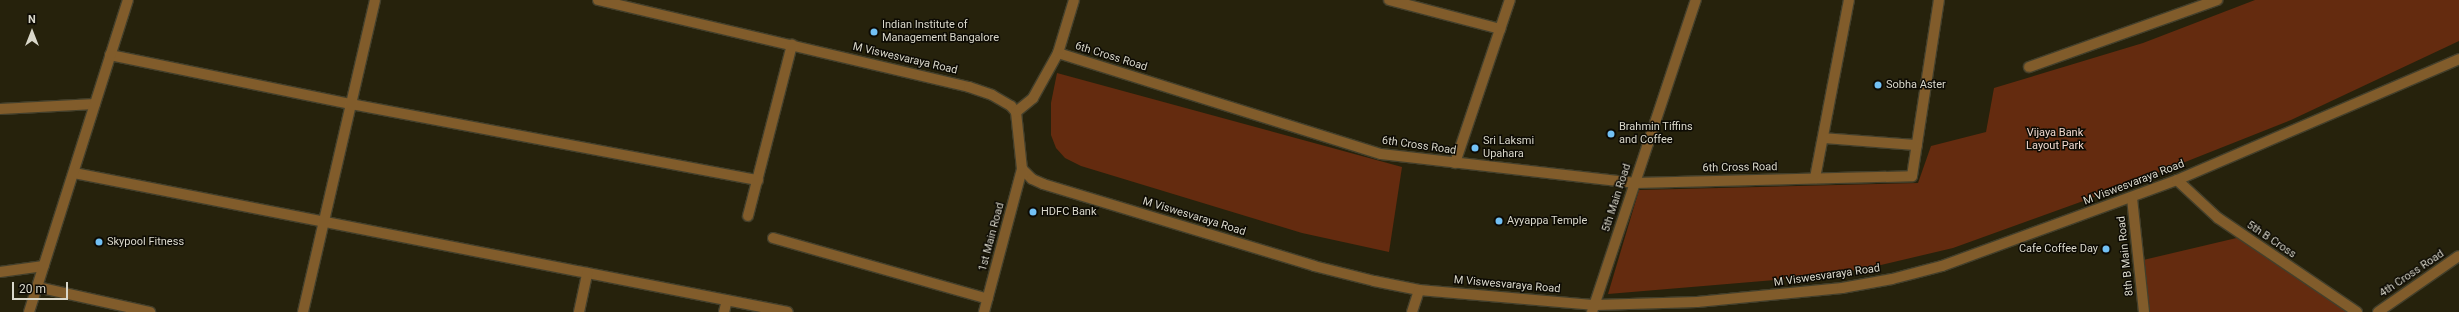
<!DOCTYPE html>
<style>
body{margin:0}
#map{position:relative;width:2459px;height:312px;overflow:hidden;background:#26220c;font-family:Roboto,sans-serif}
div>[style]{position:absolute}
.green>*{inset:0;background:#642b0f}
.roads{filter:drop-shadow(1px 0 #433f2b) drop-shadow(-1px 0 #433f2b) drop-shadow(0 1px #433f2b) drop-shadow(0 -1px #433f2b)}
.minor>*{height:10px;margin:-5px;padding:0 5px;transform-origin:5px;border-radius:5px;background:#815c2b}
.dots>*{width:11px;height:11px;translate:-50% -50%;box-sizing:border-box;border:2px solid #0d0b04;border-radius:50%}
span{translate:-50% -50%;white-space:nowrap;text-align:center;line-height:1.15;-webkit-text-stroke:3px #0d0b04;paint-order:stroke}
.poi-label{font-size:11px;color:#dad8cb}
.left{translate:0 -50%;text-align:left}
.right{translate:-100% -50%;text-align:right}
.street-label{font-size:11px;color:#dad8cb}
.park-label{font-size:11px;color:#f1d9cf}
.north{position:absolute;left:12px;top:12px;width:40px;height:40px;-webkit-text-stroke:3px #0d0b04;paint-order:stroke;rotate:0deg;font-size:11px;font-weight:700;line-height:16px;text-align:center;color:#dad8cb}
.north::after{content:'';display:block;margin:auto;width:14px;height:18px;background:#dad8cb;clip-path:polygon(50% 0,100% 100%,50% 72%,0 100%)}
.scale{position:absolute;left:12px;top:282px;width:56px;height:18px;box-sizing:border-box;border:2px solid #dad8cb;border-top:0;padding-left:5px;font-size:12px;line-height:14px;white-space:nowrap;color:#dad8cb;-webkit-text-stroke:3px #0d0b04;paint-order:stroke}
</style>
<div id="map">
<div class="green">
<i style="clip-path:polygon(2255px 0,2459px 0,2459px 41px,2291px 120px,2122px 187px,1953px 248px,1864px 269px,1775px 280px,1608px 294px,1639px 190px,1918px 183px,1931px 146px,1986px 132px,1994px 88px,2143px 43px)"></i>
<i style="clip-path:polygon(1057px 73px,1402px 167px,1389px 252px,1302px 233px,1081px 166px,1065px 158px,1056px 148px,1051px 135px,1051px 103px)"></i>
<i style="clip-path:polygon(2245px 236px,2357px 312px,2144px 312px,2139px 261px)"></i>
</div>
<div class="roads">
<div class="minor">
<i style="left:598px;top:0;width:381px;rotate:13.2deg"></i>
<i style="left:969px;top:87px;width:24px;rotate:19deg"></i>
<i style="left:992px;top:95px;width:22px;rotate:30deg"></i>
<i style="left:1011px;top:106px;width:8px;rotate:50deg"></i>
<i style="left:1016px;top:112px;width:57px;rotate:84deg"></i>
<i style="left:1022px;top:169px;width:14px;rotate:45deg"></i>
<i style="left:1032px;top:179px;width:12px;rotate:24deg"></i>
<i style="left:1043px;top:184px;width:283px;rotate:16.8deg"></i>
<i style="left:1314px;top:266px;width:62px;rotate:14deg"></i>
<i style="left:1374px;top:281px;width:46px;rotate:11.3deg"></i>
<i style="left:1419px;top:290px;width:177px;rotate:4.9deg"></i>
<i style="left:1595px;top:305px;width:102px;rotate:-1.7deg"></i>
<i style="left:1697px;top:302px;width:146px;rotate:-5.5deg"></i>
<i style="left:1842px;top:288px;width:51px;rotate:-10.2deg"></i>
<i style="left:1892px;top:279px;width:52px;rotate:-14.6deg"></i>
<i style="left:1942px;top:266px;width:250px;rotate:-20.1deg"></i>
<i style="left:2177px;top:180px;width:307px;rotate:-23.2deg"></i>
<i style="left:1389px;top:0;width:115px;rotate:14.6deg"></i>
<i style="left:1058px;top:53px;width:338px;rotate:17.4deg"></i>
<i style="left:1381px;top:154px;width:256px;rotate:6.5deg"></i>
<i style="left:1635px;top:183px;width:277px;rotate:-1.4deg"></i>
<i style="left:1912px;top:176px;width:178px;rotate:-81.3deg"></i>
<i style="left:110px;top:55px;width:246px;rotate:11.5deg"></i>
<i style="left:351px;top:104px;width:414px;rotate:10.6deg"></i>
<i style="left:2029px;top:67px;width:200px;rotate:-19.6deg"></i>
<i style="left:0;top:109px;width:95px;rotate:-3deg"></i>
<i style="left:1016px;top:112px;width:22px;rotate:-39deg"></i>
<i style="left:1033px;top:98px;width:51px;rotate:-60.9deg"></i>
<i style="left:1058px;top:53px;width:55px;rotate:-73.2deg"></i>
<i style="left:1823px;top:138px;width:94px;rotate:4.3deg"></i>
<i style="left:1455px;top:163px;width:172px;rotate:-71.4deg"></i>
<i style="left:74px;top:173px;width:727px;rotate:11.02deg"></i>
<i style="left:1815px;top:178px;width:181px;rotate:-79.2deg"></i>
<i style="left:2177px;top:180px;width:56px;rotate:42.8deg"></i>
<i style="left:2218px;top:218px;width:168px;rotate:34.1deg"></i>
<i style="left:2132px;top:198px;width:115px;rotate:84deg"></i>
<i style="left:748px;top:216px;width:177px;rotate:-75.6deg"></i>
<i style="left:773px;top:238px;width:223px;rotate:15.8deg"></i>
<i style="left:0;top:272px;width:44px;rotate:-7.8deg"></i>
<i style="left:37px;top:287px;width:116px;rotate:12.5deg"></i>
<i style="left:29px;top:312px;width:327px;rotate:-72.4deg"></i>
<i style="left:303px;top:312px;width:320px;rotate:-77deg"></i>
<i style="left:579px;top:312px;width:40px;rotate:-78deg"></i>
<i style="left:724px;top:312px;width:12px;rotate:-76deg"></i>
<i style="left:984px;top:312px;width:148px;rotate:-75.1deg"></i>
<i style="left:1412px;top:312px;width:23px;rotate:-72deg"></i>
<i style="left:1592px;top:312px;width:329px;rotate:-71.6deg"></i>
<i style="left:2378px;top:312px;width:98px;rotate:-34.7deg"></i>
</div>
</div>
<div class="dots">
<i style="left:874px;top:32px;background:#72c1f5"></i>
<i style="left:1878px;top:85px;background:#72c1f5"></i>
<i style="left:1611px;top:134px;background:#72c1f5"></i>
<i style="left:1475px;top:148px;background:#72c1f5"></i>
<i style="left:1033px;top:212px;background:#72c1f5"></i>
<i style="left:1499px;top:221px;background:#72c1f5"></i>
<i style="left:99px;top:242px;background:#72c1f5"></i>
<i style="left:2106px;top:249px;background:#72c1f5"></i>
</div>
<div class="poi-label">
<span class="left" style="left:882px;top:32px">Indian Institute of<br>Management Bangalore</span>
<span class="left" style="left:1886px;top:85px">Sobha Aster</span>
<span class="left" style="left:1619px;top:134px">Brahmin Tiffins<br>and Coffee</span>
<span class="left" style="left:1483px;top:148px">Sri Laksmi<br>Upahara</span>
<span class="left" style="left:1041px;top:212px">HDFC Bank</span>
<span class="left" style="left:1507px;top:221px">Ayyappa Temple</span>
<span class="left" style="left:107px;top:242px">Skypool Fitness</span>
<span class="right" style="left:2098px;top:249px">Cafe Coffee Day</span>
</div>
<div class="street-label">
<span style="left:1111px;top:57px;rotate:17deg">6th Cross Road</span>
<span style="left:905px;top:59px;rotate:13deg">M Viswesvaraya Road</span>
<span style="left:1419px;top:146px;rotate:8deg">6th Cross Road</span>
<span style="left:1740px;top:168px;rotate:-1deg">6th Cross Road</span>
<span style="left:2134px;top:183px;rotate:-21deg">M Viswesvaraya Road</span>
<span style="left:1617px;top:198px;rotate:-72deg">5th Main Road</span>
<span style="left:1194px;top:217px;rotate:17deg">M Viswesvaraya Road</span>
<span style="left:992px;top:237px;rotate:-75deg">1st Main Road</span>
<span style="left:2271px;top:240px;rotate:34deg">5th B Cross</span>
<span style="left:2126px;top:256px;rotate:-96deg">8th B Main Road</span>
<span style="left:2412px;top:274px;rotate:-34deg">4th Cross Road</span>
<span style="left:1827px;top:276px;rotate:-8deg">M Viswesvaraya Road</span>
<span style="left:1507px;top:285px;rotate:5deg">M Viswesvaraya Road</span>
</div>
<div class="park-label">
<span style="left:2055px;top:140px">Vijaya Bank<br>Layout Park</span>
</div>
<div class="north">N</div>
<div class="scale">20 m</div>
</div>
